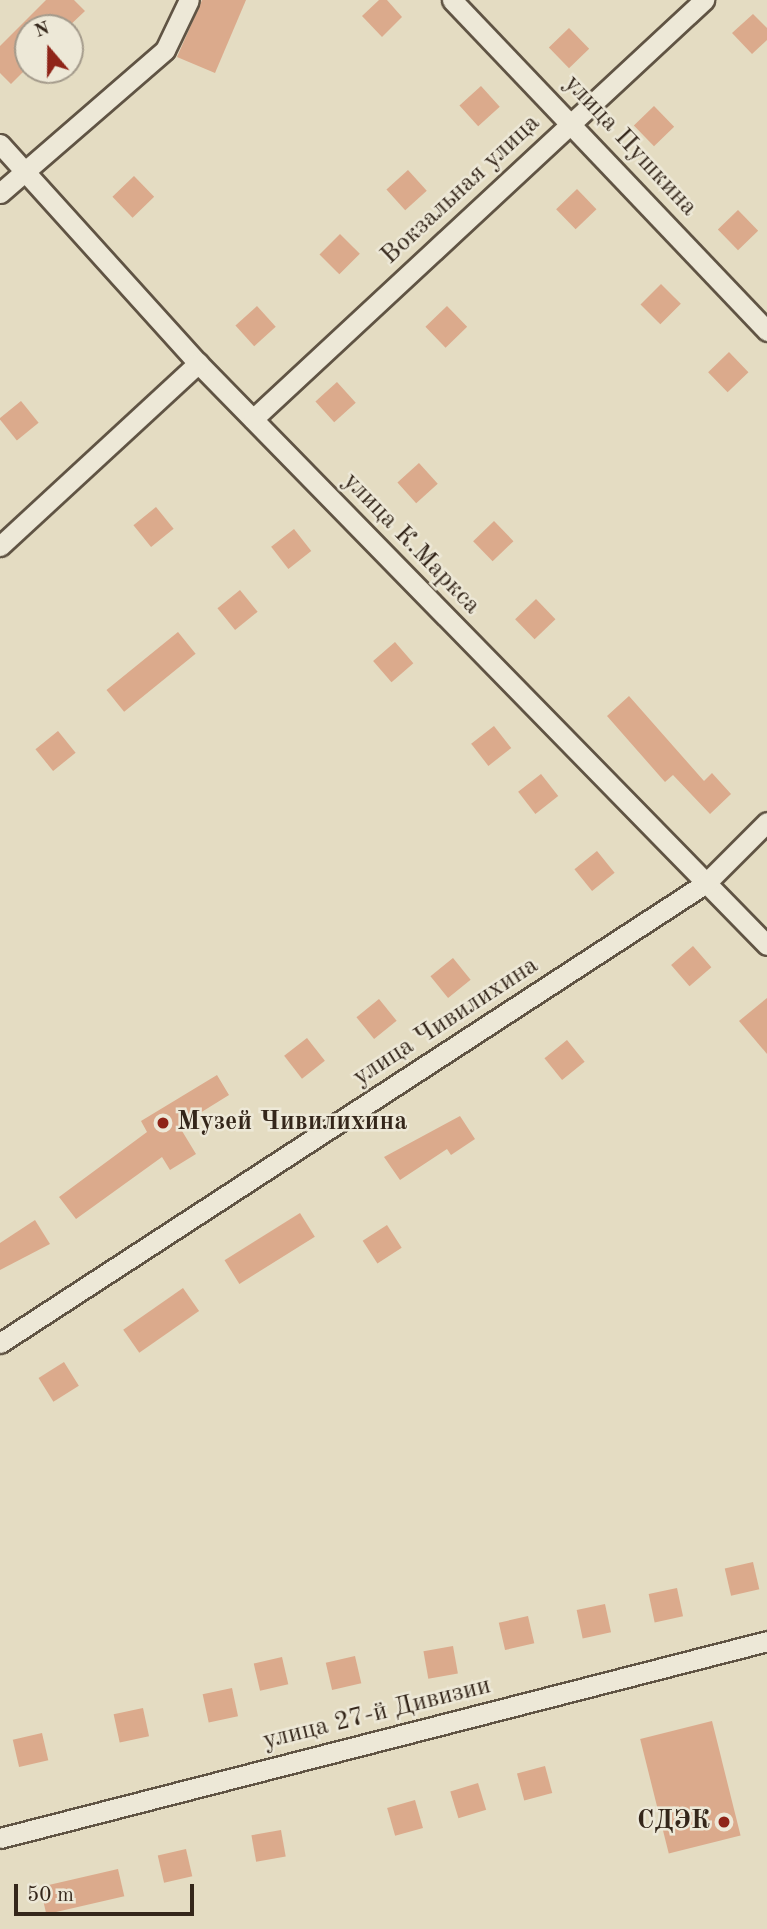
<!DOCTYPE html>
<meta charset="utf-8">
<style>
body{margin:0}
#map{position:relative;width:767px;height:1929px;overflow:hidden;background:#e4dcc2;font-family:"Old Standard TT",serif}
div>[style]{position:absolute}
.building>*{inset:0;background:#dbaa8c;transform-origin:0 0}
.roads{filter:drop-shadow(2px 0 #605444) drop-shadow(-2px 0 #605444) drop-shadow(0 2px #605444) drop-shadow(0 -2px #605444)}
.minor>*{height:19px;margin:-9.5px;padding:0 9.5px;transform-origin:9.5px;border-radius:9.5px;background:#ede8d7}
.dots>*{width:19px;height:19px;translate:-50% -50%;box-sizing:border-box;border:4px solid #ede8d7;border-radius:50%}
span{translate:-50% -50%;white-space:nowrap;text-align:center;line-height:1.15;-webkit-text-stroke:5px #ede8d7;paint-order:stroke}
.street-label{font-size:26px;color:#34261a}
.poi-label{font-size:26px;color:#34261a;font-weight:700}
.left{translate:0 -50%;text-align:left}
.right{translate:-100% -50%;text-align:right}
.north{position:absolute;left:14px;top:14px;width:70px;height:70px;box-sizing:border-box;background:#ede8d7;border:2px solid #a39a8b;border-radius:50%;rotate:340deg;font-size:19px;font-weight:700;line-height:28px;text-align:center;color:#34261a}
.north::after{content:'';display:block;margin:auto;width:24px;height:32px;background:#8f2418;clip-path:polygon(50% 0,100% 100%,50% 72%,0 100%)}
.scale{position:absolute;left:14px;top:1884px;width:180px;height:32px;box-sizing:border-box;border:4px solid #34261a;border-top:0;padding-left:9px;font-size:21px;line-height:24px;white-space:nowrap;color:#34261a;-webkit-text-stroke:5px #ede8d7;paint-order:stroke}
</style>
<div id="map">
<div class="building">
<i style="clip-path:polygon(46px 0,74px 0,85px 11px,67px 28px,28px 28px,28px 67px,11px 84px,0 73px,0 46px)"></i>
<i style="clip-path:polygon(246px 0,215px 73px,177px 57px,202px 0)"></i>
<i style="clip-path:polygon(379px 0,387px 0,402px 17px,382px 37px,362px 16px)"></i>
<i style="clip-path:polygon(753px 14px,767px 28px,767px 40px,752px 54px,732px 33px)"></i>
<i style="left:569px;top:28px;width:29px;height:28px;rotate:46deg"></i>
<i style="left:481px;top:86px;width:28px;height:29px;rotate:48deg"></i>
<i style="left:654px;top:106px;width:29px;height:28px;rotate:46deg"></i>
<i style="left:408px;top:170px;width:28px;height:29px;rotate:48deg"></i>
<i style="left:134px;top:176px;width:29px;height:30px;rotate:46deg"></i>
<i style="left:577px;top:189px;width:28px;height:29px;rotate:46deg"></i>
<i style="left:738px;top:210px;width:29px;height:28px;rotate:46deg"></i>
<i style="left:340px;top:234px;width:28px;height:29px;rotate:45deg"></i>
<i style="left:661px;top:284px;width:28px;height:29px;rotate:45deg"></i>
<i style="left:257px;top:306px;width:28px;height:29px;rotate:48deg"></i>
<i style="left:447px;top:306px;width:29px;height:30px;rotate:46deg"></i>
<i style="left:729px;top:352px;width:28px;height:29px;rotate:46deg"></i>
<i style="left:337px;top:382px;width:28px;height:29px;rotate:48deg"></i>
<i style="left:21px;top:401px;width:28px;height:28px;rotate:51deg"></i>
<i style="left:419px;top:463px;width:28px;height:29px;rotate:48deg"></i>
<i style="left:156px;top:507px;width:28px;height:29px;rotate:51deg"></i>
<i style="left:494px;top:521px;width:28px;height:29px;rotate:46deg"></i>
<i style="left:294px;top:529px;width:28px;height:29px;rotate:52deg"></i>
<i style="left:240px;top:590px;width:28px;height:29px;rotate:51deg"></i>
<i style="left:536px;top:599px;width:28px;height:29px;rotate:46deg"></i>
<i style="left:178px;top:632px;width:28px;height:92px;rotate:51deg"></i>
<i style="left:395px;top:642px;width:28px;height:29px;rotate:49deg"></i>
<i style="clip-path:polygon(629px 696px,704px 781px,712px 773px,731px 794px,710px 814px,673px 775px,665px 782px,607px 716px)"></i>
<i style="left:494px;top:726px;width:28px;height:29px;rotate:52deg"></i>
<i style="left:58px;top:731px;width:28px;height:29px;rotate:51deg"></i>
<i style="left:541px;top:774px;width:28px;height:29px;rotate:52deg"></i>
<i style="left:597px;top:851px;width:28px;height:29px;rotate:51deg"></i>
<i style="left:693px;top:946px;width:28px;height:29px;rotate:49deg"></i>
<i style="left:453px;top:958px;width:28px;height:29px;rotate:51deg"></i>
<i style="clip-path:polygon(767px 998px,767px 1054px,739px 1021px)"></i>
<i style="left:379px;top:999px;width:28px;height:29px;rotate:51deg"></i>
<i style="left:307px;top:1038px;width:29px;height:29px;rotate:52deg"></i>
<i style="left:567px;top:1040px;width:28px;height:29px;rotate:51deg"></i>
<i style="clip-path:polygon(217px 1075px,229px 1095px,179px 1126px,196px 1154px,170px 1170px,162px 1157px,76px 1219px,59px 1197px,147px 1132px,141px 1121px)"></i>
<i style="clip-path:polygon(460px 1116px,475px 1139px,451px 1155px,447px 1149px,400px 1180px,384px 1157px)"></i>
<i style="left:300px;top:1213px;width:28px;height:89px;rotate:58deg"></i>
<i style="clip-path:polygon(35px 1220px,50px 1244px,0 1270px,0 1243px)"></i>
<i style="left:387px;top:1225px;width:27px;height:29px;rotate:57deg"></i>
<i style="left:183px;top:1288px;width:28px;height:73px;rotate:55deg"></i>
<i style="left:64px;top:1362px;width:28px;height:30px;rotate:58deg"></i>
<i style="left:753px;top:1562px;width:28px;height:29px;rotate:77deg"></i>
<i style="left:677px;top:1588px;width:29px;height:29px;rotate:78deg"></i>
<i style="left:605px;top:1604px;width:29px;height:29px;rotate:78deg"></i>
<i style="left:528px;top:1616px;width:28px;height:30px;rotate:77deg"></i>
<i style="left:453px;top:1646px;width:28px;height:30px;rotate:80deg"></i>
<i style="left:355px;top:1656px;width:28px;height:30px;rotate:77deg"></i>
<i style="left:282px;top:1657px;width:28px;height:29px;rotate:77deg"></i>
<i style="left:232px;top:1688px;width:29px;height:30px;rotate:78deg"></i>
<i style="left:143px;top:1708px;width:29px;height:30px;rotate:78deg"></i>
<i style="left:712px;top:1721px;width:118px;height:74px;rotate:76deg"></i>
<i style="left:42px;top:1733px;width:28px;height:30px;rotate:77deg"></i>
<i style="left:545px;top:1766px;width:28px;height:29px;rotate:75deg"></i>
<i style="left:478px;top:1783px;width:28px;height:29px;rotate:73deg"></i>
<i style="left:415px;top:1800px;width:29px;height:29px;rotate:74deg"></i>
<i style="left:281px;top:1830px;width:27px;height:30px;rotate:80deg"></i>
<i style="left:186px;top:1849px;width:28px;height:29px;rotate:77deg"></i>
<i style="left:118px;top:1869px;width:28px;height:80px;rotate:77deg"></i>
</div>
<div class="roads">
<div class="minor">
<i style="left:452px;top:0;width:457px;rotate:46.4deg"></i>
<i style="left:0;top:144px;width:295px;rotate:47.9deg"></i>
<i style="left:198px;top:363px;width:814px;rotate:45.65deg"></i>
<i style="left:0;top:193px;width:218px;rotate:-40.9deg"></i>
<i style="left:165px;top:50px;width:55px;rotate:-64.4deg"></i>
<i style="left:253px;top:419px;width:616px;rotate:-42.89deg"></i>
<i style="left:0;top:546px;width:270px;rotate:-42.7deg"></i>
<i style="left:0;top:1343px;width:843px;rotate:-33.09deg"></i>
<i style="left:706px;top:883px;width:86px;rotate:-45deg"></i>
<i style="left:0;top:1838px;width:792px;rotate:-14.4deg"></i>
</div>
</div>
<div class="dots">
<i style="left:163px;top:1123px;background:#8f2418"></i>
<i style="left:724px;top:1822px;background:#8f2418"></i>
</div>
<div class="street-label">
<span style="left:630px;top:146px;rotate:47deg">улица Пушкина</span>
<span style="left:461px;top:190px;rotate:-43deg">Вокзальная улица</span>
<span style="left:411px;top:544px;rotate:46deg">улица К.Маркса</span>
<span style="left:446px;top:1022px;rotate:-33deg">улица Чивилихина</span>
<span style="left:377px;top:1714px;rotate:-14deg">улица 27-й Дивизии</span>
</div>
<div class="poi-label">
<span class="left" style="left:177px;top:1123px">Музей Чивилихина</span>
<span class="right" style="left:710px;top:1822px">СДЭК</span>
</div>
<div class="north">N</div>
<div class="scale">50 m</div>
</div>
